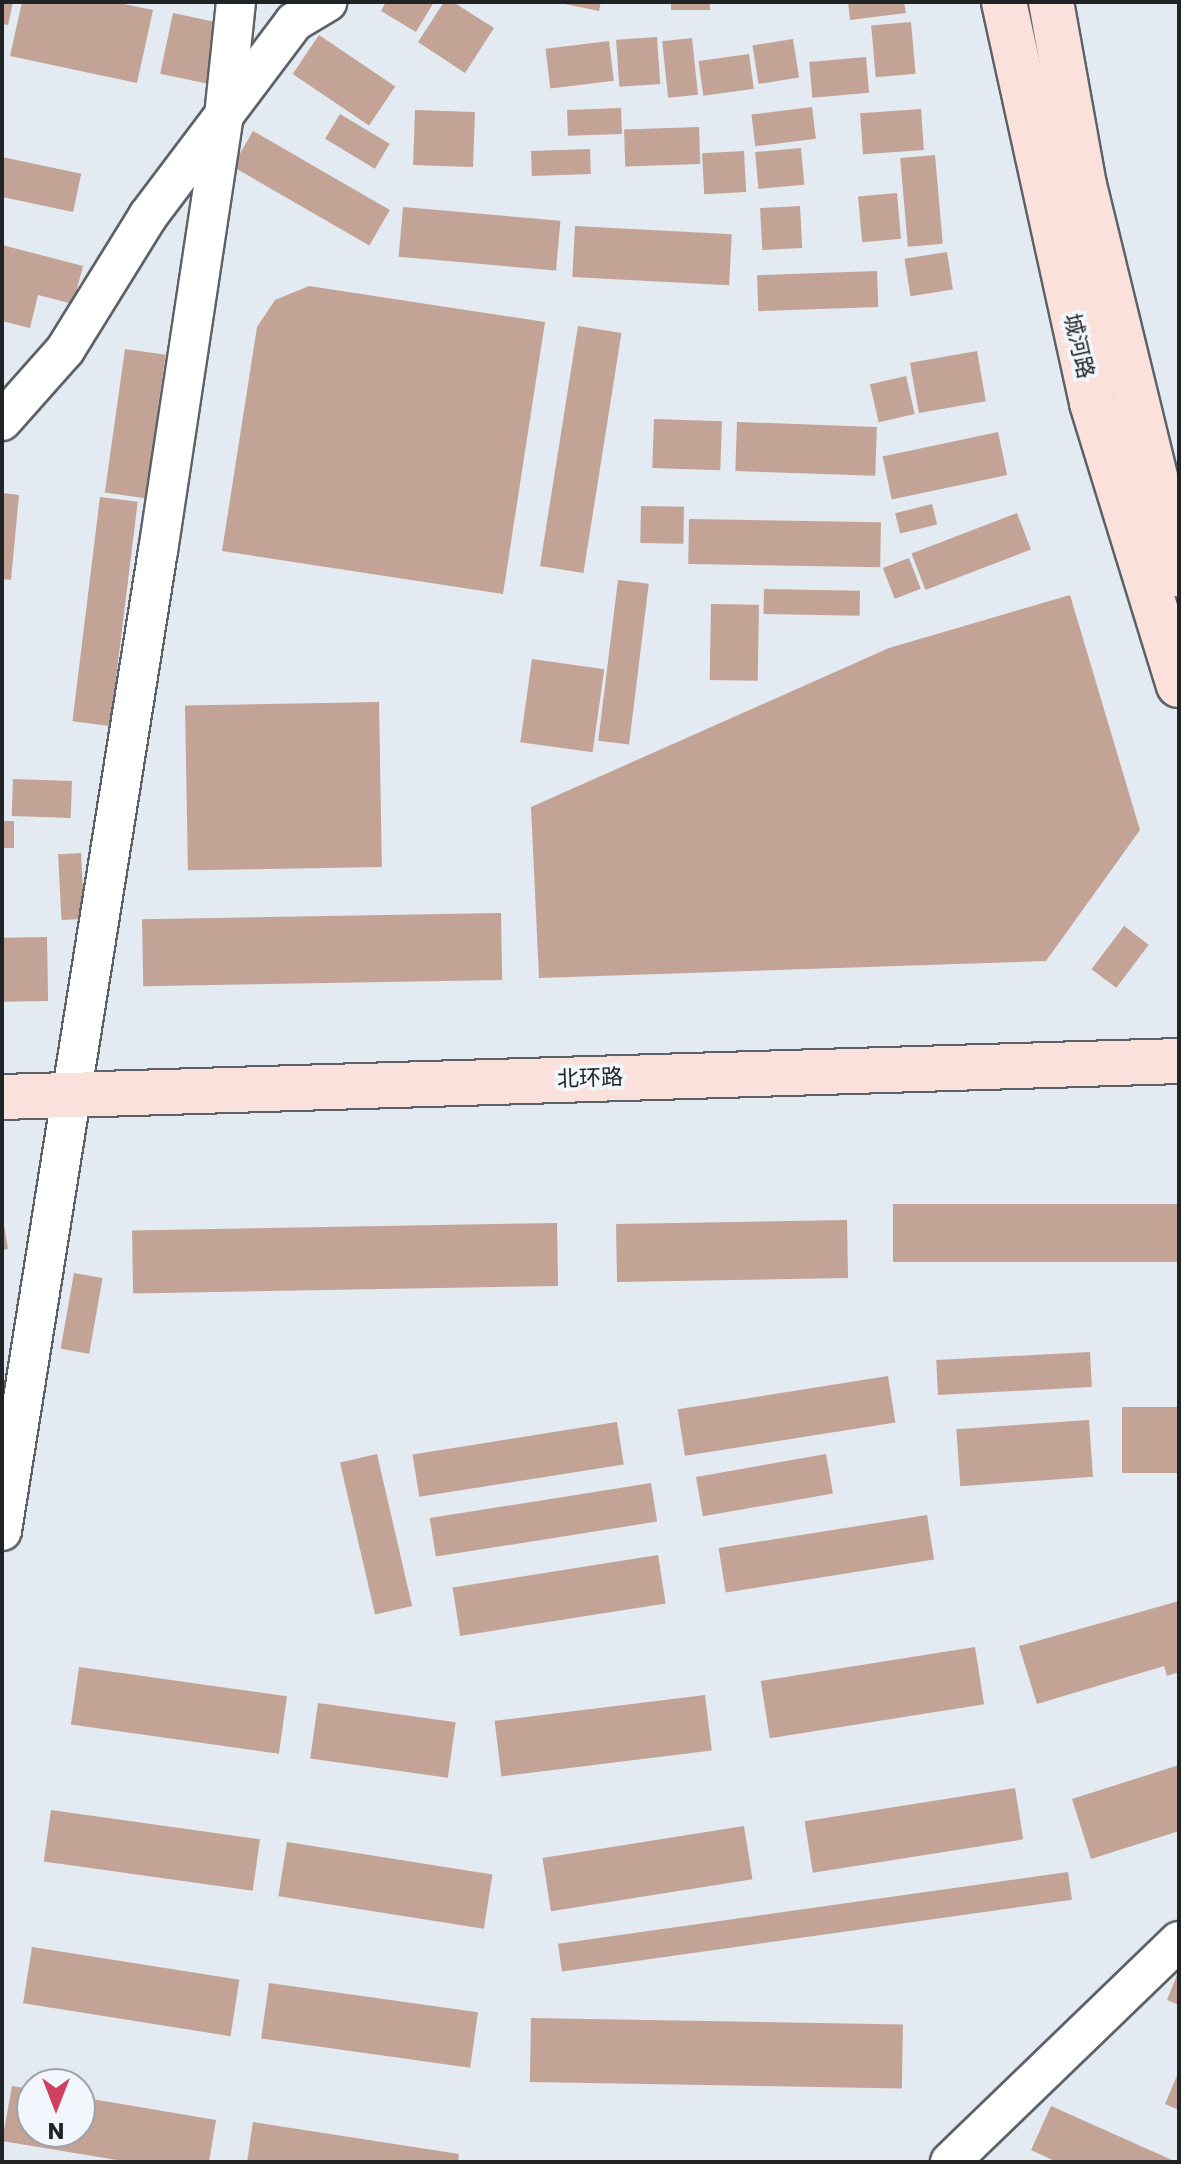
<!DOCTYPE html>
<meta charset="utf-8">
<style>
body{margin:0}
#map{position:relative;width:1181px;height:2164px;overflow:hidden;background:#e3eaf2;font-family:Poppins,"Noto Sans SC",sans-serif}
div>[style]{position:absolute}
.building>*{inset:0;background:#c2a396;transform-origin:0 0}
.roads{filter:drop-shadow(2px 0 #5c6268) drop-shadow(-2px 0 #5c6268) drop-shadow(0 2px #5c6268) drop-shadow(0 -2px #5c6268)}
.minor>*{height:38px;margin:-19px;padding:0 19px;transform-origin:19px;border-radius:19px;background:#fff}
.secondary>*{height:44px;margin:-22px;padding:0 22px;transform-origin:22px;border-radius:22px;background:#fae1db}
span{translate:-50% -50%;white-space:nowrap;text-align:center;line-height:1.15;-webkit-text-stroke:7px #f2f7fd;paint-order:stroke}
.street-label{font-size:22px;color:#212426}
.frame{position:absolute;inset:0;border:4px solid #212426;pointer-events:none}
.north{position:absolute;left:16px;top:2068px;width:80px;height:80px;box-sizing:border-box;background:#f2f7fd;border:2px solid #9ea3a7;border-radius:50%;rotate:180deg;font-size:22px;font-weight:700;line-height:32px;text-align:center;color:#212426}
.north::after{content:'';display:block;margin:auto;width:28px;height:36px;background:#d04060;clip-path:polygon(50% 0,100% 100%,50% 72%,0 100%)}
</style>
<div id="map">
<div class="building">
<i style="clip-path:polygon(2px 2px,13px 2px,8px 25px,2px 24px)"></i>
<i style="clip-path:polygon(22px 2px,114px 2px,153px 10px,137px 83px,10px 56px)"></i>
<i style="clip-path:polygon(386px 2px,434px 2px,416px 32px,381px 11px)"></i>
<i style="clip-path:polygon(444px 2px,453px 2px,494px 28px,465px 73px,418px 42px)"></i>
<i style="clip-path:polygon(555px 2px,601px 2px,599px 11px)"></i>
<i style="left:671px;top:2px;width:39px;height:8px"></i>
<i style="clip-path:polygon(848px 2px,904px 2px,906px 13px,850px 20px)"></i>
<i style="left:173px;top:13px;width:50px;height:62px;rotate:12deg"></i>
<i style="left:911px;top:22px;width:52px;height:40px;rotate:85deg"></i>
<i style="left:319px;top:35px;width:92px;height:47px;rotate:34deg"></i>
<i style="left:657px;top:37px;width:47px;height:41px;rotate:86deg"></i>
<i style="left:692px;top:38px;width:57px;height:30px;rotate:84deg"></i>
<i style="left:793px;top:39px;width:39px;height:41px;rotate:81deg"></i>
<i style="left:609px;top:41px;width:40px;height:64px;rotate:83deg"></i>
<i style="left:749px;top:54px;width:35px;height:51px;rotate:82deg"></i>
<i style="left:866px;top:57px;width:36px;height:57px;rotate:85deg"></i>
<i style="left:812px;top:107px;width:32px;height:61px;rotate:83deg"></i>
<i style="left:621px;top:108px;width:26px;height:54px;rotate:88deg"></i>
<i style="left:921px;top:109px;width:41px;height:61px;rotate:86deg"></i>
<i style="left:415px;top:110px;width:60px;height:55px;rotate:2deg"></i>
<i style="left:340px;top:114px;width:58px;height:29px;rotate:31deg"></i>
<i style="left:699px;top:127px;width:37px;height:75px;rotate:88deg"></i>
<i style="left:253px;top:131px;width:158px;height:41px;rotate:30deg"></i>
<i style="left:801px;top:148px;width:37px;height:46px;rotate:85deg"></i>
<i style="left:590px;top:149px;width:25px;height:59px;rotate:88deg"></i>
<i style="left:744px;top:151px;width:41px;height:42px;rotate:87deg"></i>
<i style="left:935px;top:155px;width:89px;height:35px;rotate:85deg"></i>
<i style="left:2px;top:157px;width:81px;height:39px;rotate:12deg"></i>
<i style="left:897px;top:193px;width:46px;height:39px;rotate:85deg"></i>
<i style="left:800px;top:206px;width:42px;height:40px;rotate:87deg"></i>
<i style="left:403px;top:207px;width:158px;height:50px;rotate:5deg"></i>
<i style="left:575px;top:226px;width:157px;height:51px;rotate:3deg"></i>
<i style="clip-path:polygon(2px 245px,83px 266px,73px 304px,38px 295px,30px 328px,2px 321px)"></i>
<i style="left:947px;top:252px;width:38px;height:43px;rotate:81deg"></i>
<i style="left:877px;top:271px;width:36px;height:120px;rotate:88deg"></i>
<i style="clip-path:polygon(309px 286px,545px 322px,503px 594px,222px 551px,257px 327px,275px 300px)"></i>
<i style="left:578px;top:326px;width:44px;height:243px;rotate:9deg"></i>
<i style="left:125px;top:349px;width:41px;height:145px;rotate:8deg"></i>
<i style="left:977px;top:351px;width:51px;height:68px;rotate:80deg"></i>
<i style="left:906px;top:376px;width:39px;height:37px;rotate:77deg"></i>
<i style="left:654px;top:419px;width:68px;height:49px;rotate:2deg"></i>
<i style="left:737px;top:422px;width:140px;height:49px;rotate:2deg"></i>
<i style="left:998px;top:432px;width:44px;height:118px;rotate:78deg"></i>
<i style="clip-path:polygon(2px 493px,19px 495px,11px 580px,2px 579px)"></i>
<i style="left:100px;top:497px;width:38px;height:226px;rotate:7deg"></i>
<i style="left:932px;top:504px;width:21px;height:38px;rotate:76deg"></i>
<i style="left:641px;top:506px;width:43px;height:37px;rotate:1deg"></i>
<i style="left:1017px;top:513px;width:39px;height:113px;rotate:69deg"></i>
<i style="left:689px;top:519px;width:192px;height:45px;rotate:1deg"></i>
<i style="left:909px;top:558px;width:33px;height:28px;rotate:69deg"></i>
<i style="left:618px;top:580px;width:31px;height:162px;rotate:7deg"></i>
<i style="left:764px;top:589px;width:96px;height:25px;rotate:1deg"></i>
<i style="clip-path:polygon(1070px 595px,1140px 830px,1046px 961px,539px 978px,531px 807px,889px 648px)"></i>
<i style="left:711px;top:604px;width:48px;height:76px;rotate:1deg"></i>
<i style="left:532px;top:659px;width:73px;height:84px;rotate:8deg"></i>
<i style="left:379px;top:702px;width:165px;height:194px;rotate:89deg"></i>
<i style="left:13px;top:779px;width:59px;height:37px;rotate:2deg"></i>
<i style="left:2px;top:821px;width:12px;height:27px"></i>
<i style="left:81px;top:853px;width:66px;height:23px;rotate:87deg"></i>
<i style="left:501px;top:913px;width:67px;height:359px;rotate:89deg"></i>
<i style="left:1124px;top:926px;width:31px;height:54px;rotate:37deg"></i>
<i style="left:47px;top:937px;width:64px;height:45px;rotate:89deg"></i>
<i style="left:1179px;top:1204px;width:58px;height:286px;rotate:90deg"></i>
<i style="clip-path:polygon(2px 1213px,8px 1249px,2px 1250px)"></i>
<i style="left:847px;top:1220px;width:58px;height:231px;rotate:89deg"></i>
<i style="left:557px;top:1223px;width:63px;height:425px;rotate:89deg"></i>
<i style="left:74px;top:1273px;width:29px;height:77px;rotate:10deg"></i>
<i style="left:1090px;top:1352px;width:35px;height:154px;rotate:87deg"></i>
<i style="left:888px;top:1376px;width:47px;height:213px;rotate:81deg"></i>
<i style="left:1179px;top:1407px;width:66px;height:57px;rotate:90deg"></i>
<i style="left:1089px;top:1420px;width:57px;height:133px;rotate:86deg"></i>
<i style="left:617px;top:1422px;width:43px;height:207px;rotate:81deg"></i>
<i style="left:377px;top:1454px;width:156px;height:38px;rotate:77deg"></i>
<i style="left:826px;top:1454px;width:40px;height:132px;rotate:80deg"></i>
<i style="left:651px;top:1483px;width:39px;height:224px;rotate:81deg"></i>
<i style="left:927px;top:1515px;width:45px;height:211px;rotate:81deg"></i>
<i style="left:658px;top:1555px;width:49px;height:208px;rotate:81deg"></i>
<i style="clip-path:polygon(1179px 1601px,1179px 1672px,1167px 1676px,1164px 1666px,1037px 1704px,1019px 1646px)"></i>
<i style="left:975px;top:1647px;width:58px;height:217px;rotate:81deg"></i>
<i style="left:79px;top:1667px;width:210px;height:58px;rotate:8deg"></i>
<i style="left:705px;top:1695px;width:56px;height:212px;rotate:83deg"></i>
<i style="left:318px;top:1703px;width:139px;height:56px;rotate:8deg"></i>
<i style="clip-path:polygon(1179px 1765px,1179px 1831px,1091px 1859px,1072px 1799px)"></i>
<i style="left:1015px;top:1788px;width:52px;height:213px;rotate:81deg"></i>
<i style="left:51px;top:1810px;width:211px;height:52px;rotate:8deg"></i>
<i style="left:744px;top:1826px;width:54px;height:204px;rotate:81deg"></i>
<i style="left:287px;top:1842px;width:208px;height:55px;rotate:9deg"></i>
<i style="left:1068px;top:1872px;width:28px;height:515px;rotate:82deg"></i>
<i style="left:32px;top:1947px;width:210px;height:57px;rotate:9deg"></i>
<i style="clip-path:polygon(1179px 1970px,1179px 2005px,1167px 2000px)"></i>
<i style="left:269px;top:1983px;width:211px;height:56px;rotate:8deg"></i>
<i style="left:531px;top:2018px;width:372px;height:64px;rotate:1deg"></i>
<i style="clip-path:polygon(1179px 2071px,1179px 2110px,1165px 2104px)"></i>
<i style="clip-path:polygon(12px 2086px,32px 2089px,32px 2132px,80px 2132px,80px 2097px,216px 2120px,209px 2162px,129px 2162px,2px 2141px)"></i>
<i style="clip-path:polygon(1051px 2106px,1172px 2160px,1171px 2162px,1057px 2162px,1031px 2150px)"></i>
<i style="clip-path:polygon(253px 2122px,459px 2154px,458px 2162px,247px 2162px)"></i>
</div>
<div class="roads">
<div class="minor">
<i style="left:2px;top:421px;width:95px;rotate:-48.4deg"></i>
<i style="left:65px;top:350px;width:158px;rotate:-58.2deg"></i>
<i style="left:148px;top:216px;width:243px;rotate:-53deg"></i>
<i style="left:294px;top:22px;width:39px;rotate:-31deg"></i>
<i style="left:2px;top:1531px;width:992px;rotate:-80.96deg"></i>
<i style="left:158px;top:551px;width:440px;rotate:-81.4deg"></i>
<i style="left:224px;top:116px;width:115px;rotate:-84deg"></i>
<i style="left:950px;top:2162px;width:318px;rotate:-44deg"></i>
</div>
<div class="secondary">
<i style="left:1004px;top:2px;width:411px;rotate:77.6deg"></i>
<i style="left:1092px;top:403px;width:295px;rotate:72.9deg"></i>
<i style="left:1051px;top:2px;width:186px;rotate:79.8deg"></i>
<i style="left:1084px;top:185px;width:401px;rotate:76.3deg"></i>
<i style="left:2px;top:1097px;width:1178px;rotate:-1.75deg"></i>
</div>
</div>
<div class="street-label">
<span style="left:1079px;top:346px;rotate:77deg">城河路</span>
<span style="left:590px;top:1078px;rotate:-2deg">北环路</span>
</div>
<div class="frame"></div>
<div class="north">N</div>
</div>
